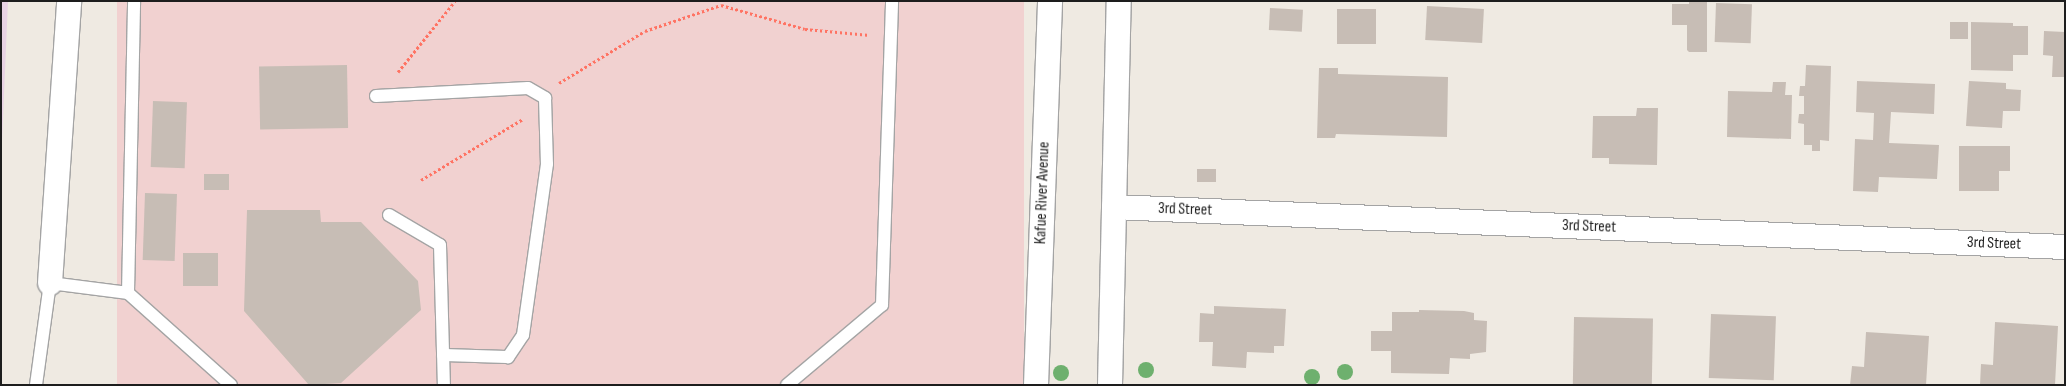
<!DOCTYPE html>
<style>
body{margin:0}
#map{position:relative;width:2066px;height:386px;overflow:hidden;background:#efeae2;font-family:"Sofia Sans Condensed",sans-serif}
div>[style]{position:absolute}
.commercial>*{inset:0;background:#f1d1d0;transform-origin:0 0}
.industrial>*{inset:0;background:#e8d3e4}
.building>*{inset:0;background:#c7bdb5;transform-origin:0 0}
.path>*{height:3px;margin-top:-1.5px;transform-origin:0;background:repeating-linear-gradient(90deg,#ff7363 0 2.5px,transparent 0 5px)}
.roads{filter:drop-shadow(1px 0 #a4a4a4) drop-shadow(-1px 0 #a4a4a4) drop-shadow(0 1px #a4a4a4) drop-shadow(0 -1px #a4a4a4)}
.service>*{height:12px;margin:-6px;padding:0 6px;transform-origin:6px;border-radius:6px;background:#fff}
.minor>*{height:24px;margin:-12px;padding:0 12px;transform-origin:12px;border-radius:12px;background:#fff}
.trees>*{width:16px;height:16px;margin:-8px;border-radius:50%;background:#6eb06e}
span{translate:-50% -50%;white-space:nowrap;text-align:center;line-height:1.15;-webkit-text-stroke:4px #fff;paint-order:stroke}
.street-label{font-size:16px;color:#1d1d1d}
.frame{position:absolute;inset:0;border:2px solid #1d1d1d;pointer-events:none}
</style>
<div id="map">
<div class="commercial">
<i style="left:117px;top:1px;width:907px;height:385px"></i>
</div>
<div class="industrial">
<i style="clip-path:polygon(1px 1px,8px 1px,1px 165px)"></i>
</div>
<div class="building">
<i style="clip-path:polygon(1689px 1px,1707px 1px,1707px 52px,1689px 52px,1687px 50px,1687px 25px,1672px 25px,1672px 4px,1689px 4px)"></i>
<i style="left:1716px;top:3px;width:36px;height:39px;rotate:2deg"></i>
<i style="left:1427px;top:6px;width:57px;height:34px;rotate:3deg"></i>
<i style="left:1270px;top:8px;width:33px;height:22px;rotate:3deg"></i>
<i style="left:1337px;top:9px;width:39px;height:35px"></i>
<i style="left:1950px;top:22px;width:18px;height:17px"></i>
<i style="clip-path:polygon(1971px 22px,2013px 23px,2013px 26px,2028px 26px,2028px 55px,2013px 55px,2013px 71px,1971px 70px)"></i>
<i style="clip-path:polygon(2044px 31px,2065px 32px,2065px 77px,2052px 77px,2053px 56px,2043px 55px)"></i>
<i style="left:347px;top:65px;width:63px;height:88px;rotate:89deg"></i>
<i style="clip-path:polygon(1806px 65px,1831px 66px,1829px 141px,1820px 140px,1820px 151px,1812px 151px,1812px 145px,1804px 145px,1804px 124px,1798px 123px,1799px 114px,1804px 114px,1804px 96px,1799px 96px,1800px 86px,1805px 86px)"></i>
<i style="clip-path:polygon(1319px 68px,1338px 68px,1338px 74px,1448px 77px,1447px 137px,1336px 134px,1335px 138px,1317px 138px)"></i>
<i style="clip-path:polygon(1857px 81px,1935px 84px,1934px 114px,1891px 112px,1889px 143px,1939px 145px,1937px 179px,1879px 177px,1878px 192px,1853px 191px,1855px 139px,1873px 140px,1874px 113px,1856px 112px)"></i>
<i style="clip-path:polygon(1969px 81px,2006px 83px,2006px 89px,2021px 90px,2020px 111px,2003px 111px,2002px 128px,1966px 126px)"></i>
<i style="clip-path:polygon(1773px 82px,1786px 82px,1785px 95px,1792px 95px,1791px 139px,1727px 137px,1728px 91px,1772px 92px)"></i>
<i style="left:153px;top:101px;width:34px;height:66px;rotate:2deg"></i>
<i style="clip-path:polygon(1637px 108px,1658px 108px,1657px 165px,1609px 164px,1609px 158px,1592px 158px,1593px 116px,1636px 116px)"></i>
<i style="clip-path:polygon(1959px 146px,2010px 146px,2010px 171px,1999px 171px,1999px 191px,1959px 191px)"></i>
<i style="left:1197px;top:169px;width:19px;height:13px"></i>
<i style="left:229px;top:174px;width:16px;height:25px;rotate:90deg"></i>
<i style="left:145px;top:193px;width:32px;height:67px;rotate:2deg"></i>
<i style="clip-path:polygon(247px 210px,320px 210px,321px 222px,361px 222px,418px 281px,421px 310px,341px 383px,309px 385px,244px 311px)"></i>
<i style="left:218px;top:253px;width:33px;height:35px;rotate:90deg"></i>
<i style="clip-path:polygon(1214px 306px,1286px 309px,1284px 346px,1274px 346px,1274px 353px,1247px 352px,1246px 368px,1212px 366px,1213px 342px,1199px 342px,1200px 313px,1214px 314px)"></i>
<i style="clip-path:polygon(1419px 310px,1464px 311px,1474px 313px,1474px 320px,1487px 321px,1486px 352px,1470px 354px,1470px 359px,1450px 358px,1449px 374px,1391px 373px,1391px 351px,1371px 351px,1371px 331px,1392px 331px,1392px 312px,1419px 312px)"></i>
<i style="left:1711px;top:314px;width:65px;height:64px;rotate:2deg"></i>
<i style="left:1574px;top:317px;width:79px;height:68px;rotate:1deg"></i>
<i style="clip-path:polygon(1995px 322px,2058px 326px,2055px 385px,1980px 385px,1981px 364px,1993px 365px)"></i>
<i style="clip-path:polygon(1866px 332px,1929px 336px,1926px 385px,1850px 385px,1852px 366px,1864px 367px)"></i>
</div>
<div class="path">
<i style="left:398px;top:72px;width:91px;rotate:-51.2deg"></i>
<i style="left:559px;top:83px;width:100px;rotate:-31.2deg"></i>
<i style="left:645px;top:31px;width:80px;rotate:-18.9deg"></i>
<i style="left:721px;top:5px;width:87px;rotate:15.9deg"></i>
<i style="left:805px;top:29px;width:65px;rotate:5.3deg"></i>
<i style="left:421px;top:180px;width:119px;rotate:-30.9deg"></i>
</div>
<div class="roads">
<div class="service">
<i style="left:376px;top:96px;width:152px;rotate:-3deg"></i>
<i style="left:528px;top:88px;width:20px;rotate:30deg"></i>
<i style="left:545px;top:98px;width:66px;rotate:88.3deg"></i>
<i style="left:547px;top:164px;width:173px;rotate:98deg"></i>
<i style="left:523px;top:335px;width:27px;rotate:124deg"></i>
<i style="left:508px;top:357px;width:65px;rotate:-178.2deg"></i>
<i style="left:389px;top:215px;width:59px;rotate:30.5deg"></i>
<i style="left:440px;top:245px;width:140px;rotate:88.4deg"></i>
<i style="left:128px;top:293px;width:292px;rotate:-88.8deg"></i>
<i style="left:36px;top:385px;width:103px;rotate:-82.2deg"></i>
<i style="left:50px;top:283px;width:79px;rotate:7.3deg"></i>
<i style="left:128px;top:293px;width:138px;rotate:41.8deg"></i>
<i style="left:787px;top:385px;width:124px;rotate:-40.1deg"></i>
<i style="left:882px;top:305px;width:304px;rotate:-88.1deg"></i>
</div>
<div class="minor">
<i style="left:1114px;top:207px;width:952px;rotate:2.41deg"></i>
<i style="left:50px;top:283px;width:283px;rotate:-86.1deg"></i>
<i style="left:1036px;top:385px;width:384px;rotate:-87.9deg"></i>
<i style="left:1110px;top:385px;width:384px;rotate:-88.7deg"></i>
</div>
</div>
<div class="trees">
<i style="left:1146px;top:370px"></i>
<i style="left:1345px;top:372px"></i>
<i style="left:1061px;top:373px"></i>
<i style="left:1312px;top:377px"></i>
</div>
<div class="street-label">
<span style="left:1043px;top:193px;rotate:-88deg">Kafue River Avenue</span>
<span style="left:1185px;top:210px;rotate:2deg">3rd Street</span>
<span style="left:1589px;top:227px;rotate:2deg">3rd Street</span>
<span style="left:1994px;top:244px;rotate:2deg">3rd Street</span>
</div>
<div class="frame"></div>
</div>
